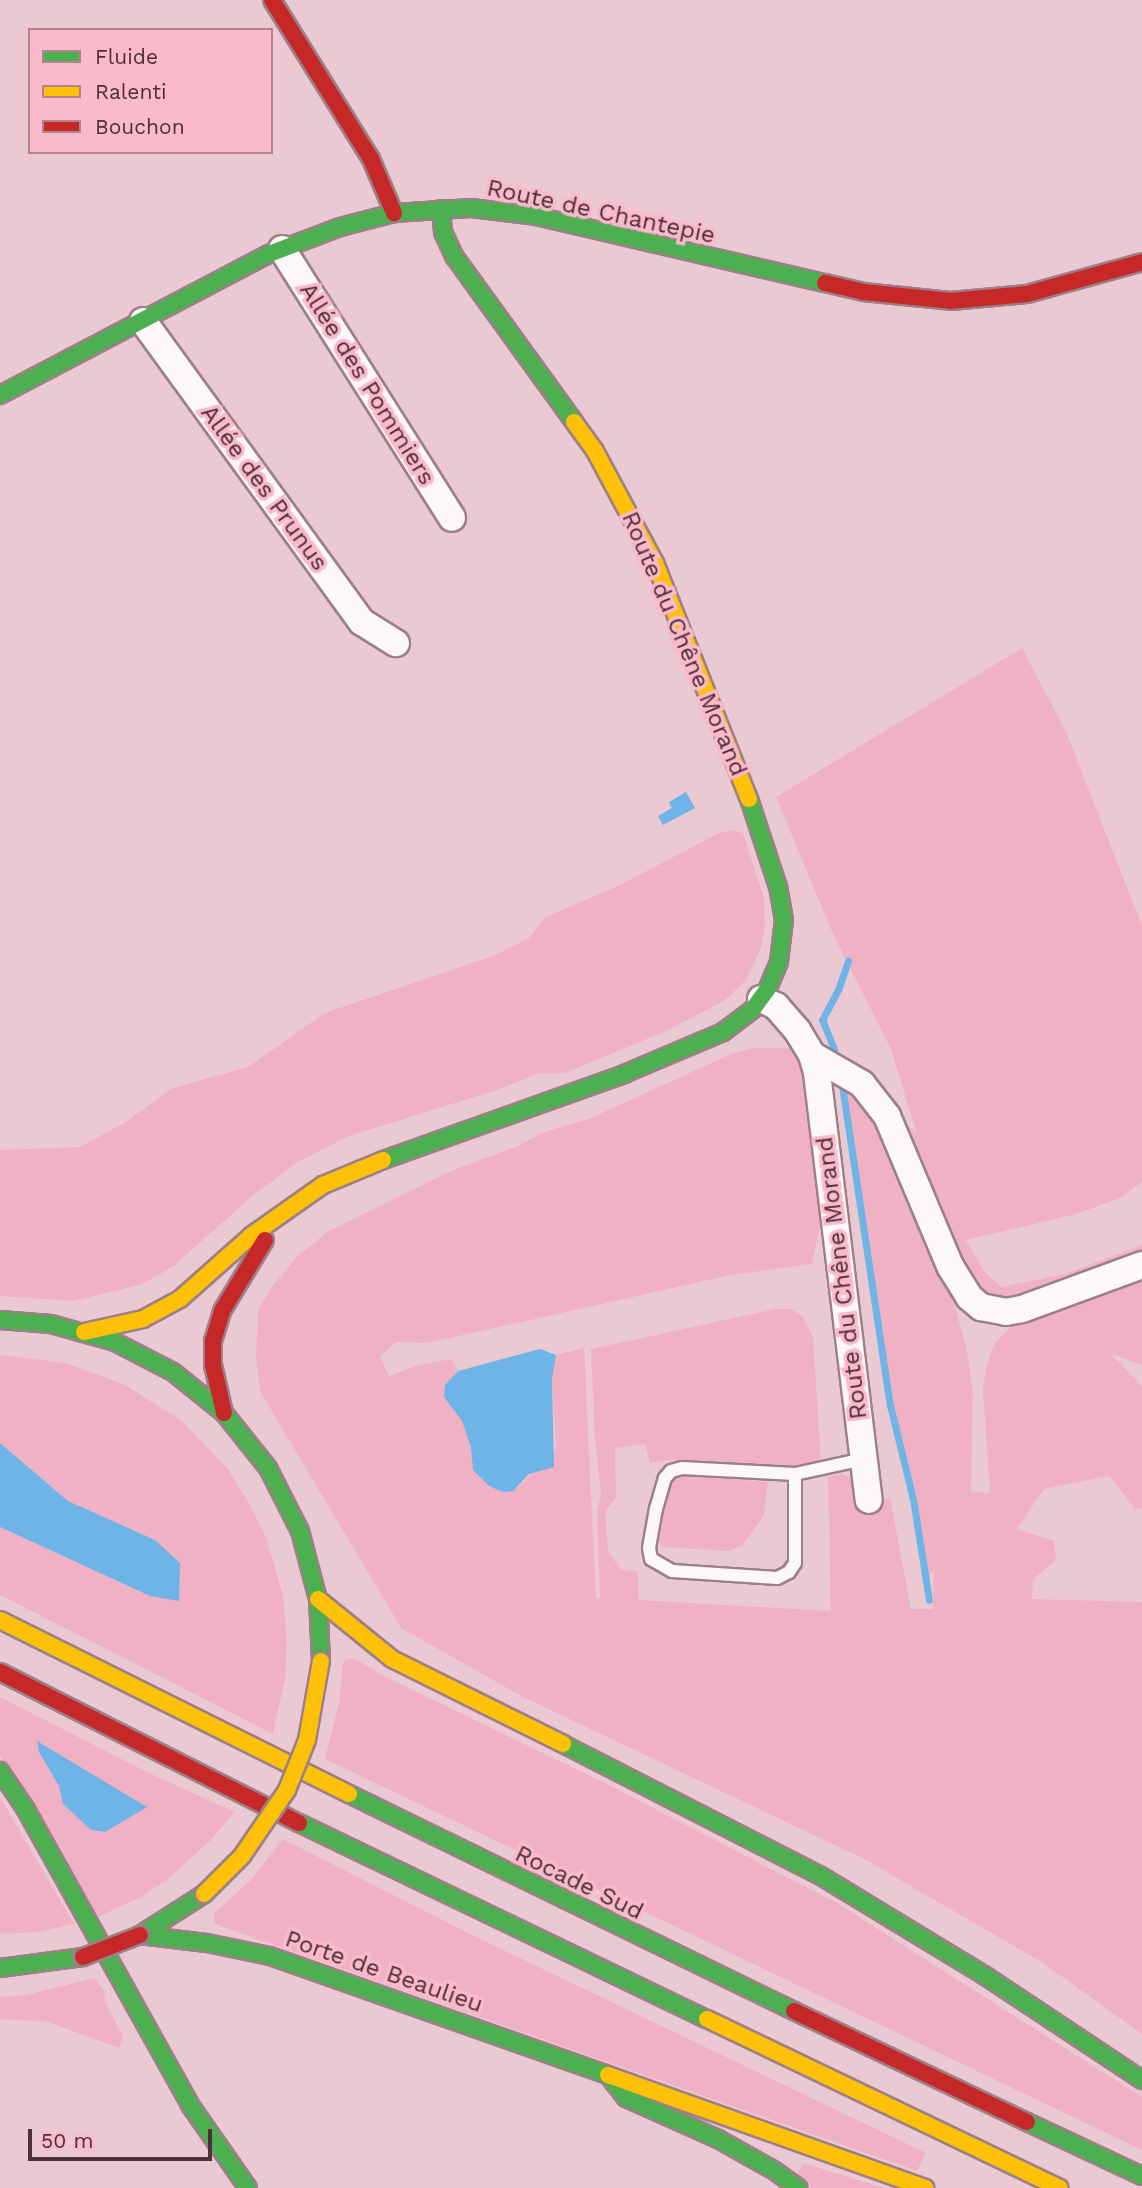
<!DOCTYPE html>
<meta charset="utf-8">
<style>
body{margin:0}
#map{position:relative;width:1142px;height:2188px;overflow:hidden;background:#ebc9d2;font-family:"Work Sans",sans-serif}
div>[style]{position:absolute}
.green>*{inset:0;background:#f1b1c4}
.water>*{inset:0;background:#6eb4e7}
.stream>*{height:7px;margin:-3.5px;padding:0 3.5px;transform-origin:3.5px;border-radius:3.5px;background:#6eb4e7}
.roads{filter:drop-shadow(2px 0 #9c8088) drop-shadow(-2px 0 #9c8088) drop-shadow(0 2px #9c8088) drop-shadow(0 -2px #9c8088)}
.lane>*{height:12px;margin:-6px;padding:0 6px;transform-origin:6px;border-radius:6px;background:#fcf7f8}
.street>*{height:26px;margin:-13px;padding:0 13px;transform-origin:13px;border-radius:13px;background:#fcf7f8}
.fast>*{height:16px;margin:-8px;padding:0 8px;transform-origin:8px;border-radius:8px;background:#4caf50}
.slow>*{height:16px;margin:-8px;padding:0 8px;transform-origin:8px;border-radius:8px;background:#ffc107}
.jam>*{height:16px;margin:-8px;padding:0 8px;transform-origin:8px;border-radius:8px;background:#c62828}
.bridges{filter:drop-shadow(2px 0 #9c8088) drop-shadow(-2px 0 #9c8088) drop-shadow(0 2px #9c8088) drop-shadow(0 -2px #9c8088)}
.slow-bridge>*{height:16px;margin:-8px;padding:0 8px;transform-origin:8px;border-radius:8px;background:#ffc107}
.jam-bridge>*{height:16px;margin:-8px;padding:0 8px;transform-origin:8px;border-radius:8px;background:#c62828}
span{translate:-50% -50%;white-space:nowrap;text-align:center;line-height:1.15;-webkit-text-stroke:7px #fabacc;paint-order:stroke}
.street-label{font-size:24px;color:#4e2e37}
.legend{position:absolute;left:28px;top:28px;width:245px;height:126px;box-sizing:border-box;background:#fabacc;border:2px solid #b58290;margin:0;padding:9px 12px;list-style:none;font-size:21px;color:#4e2e37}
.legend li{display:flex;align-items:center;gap:14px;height:35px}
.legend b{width:35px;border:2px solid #b58290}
.scale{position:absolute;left:28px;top:2129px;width:184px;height:32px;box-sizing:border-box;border:4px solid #4e2e37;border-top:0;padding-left:9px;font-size:21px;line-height:24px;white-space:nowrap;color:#4e2e37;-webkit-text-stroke:5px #fabacc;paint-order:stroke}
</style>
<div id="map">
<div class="green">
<i style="clip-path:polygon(1022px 648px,1067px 734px,1142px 926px,1142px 1182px,1120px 1198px,1076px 1214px,966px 1240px,983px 1270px,1001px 1287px,1065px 1274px,1142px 1245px,1142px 1260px,1018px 1302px,996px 1299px,983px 1294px,964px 1274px,901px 1118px,917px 1134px,891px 1049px,833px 934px,776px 797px)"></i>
<i style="clip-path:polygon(732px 830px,743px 833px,764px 898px,765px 925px,761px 948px,746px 980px,724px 1001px,666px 1031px,565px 1073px,536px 1074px,497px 1090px,349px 1136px,298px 1162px,250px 1198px,175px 1265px,143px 1284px,74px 1301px,0 1296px,0 1150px,80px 1147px,124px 1123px,173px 1088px,248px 1067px,325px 1013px,493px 956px,529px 938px,544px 918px,622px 884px,719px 833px)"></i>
<i style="clip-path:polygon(752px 1048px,789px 1048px,800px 1057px,822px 1214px,812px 1264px,731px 1275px,427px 1343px,396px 1342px,380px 1357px,389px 1376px,419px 1365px,451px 1359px,458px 1371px,445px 1385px,445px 1397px,462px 1421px,471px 1448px,473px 1470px,489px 1486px,502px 1492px,518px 1487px,556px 1449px,552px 1380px,556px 1355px,584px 1348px,596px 1598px,600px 1598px,597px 1511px,601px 1493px,595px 1440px,591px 1349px,776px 1309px,791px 1309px,803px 1317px,813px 1337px,821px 1463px,796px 1467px,669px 1460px,650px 1463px,645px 1444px,615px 1448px,616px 1498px,605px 1511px,608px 1551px,621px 1570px,638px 1571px,639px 1600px,831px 1611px,828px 1477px,841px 1474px,857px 1479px,859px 1507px,890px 1498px,911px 1609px,933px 1609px,934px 1571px,928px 1576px,893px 1403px,844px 1082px,868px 1100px,947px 1279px,966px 1346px,973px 1392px,971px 1491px,990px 1493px,983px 1390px,987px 1364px,995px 1343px,1024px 1314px,1142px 1270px,1142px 1365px,1111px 1354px,1142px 1386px,1142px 1509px,1135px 1508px,1109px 1476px,1044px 1489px,1017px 1529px,1054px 1541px,1056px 1560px,1033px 1579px,1032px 1599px,1142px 1602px,1142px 2034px,1043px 1963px,864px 1859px,523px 1697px,401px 1628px,260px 1391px,256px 1355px,258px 1310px,274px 1284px,297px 1257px,327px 1232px,451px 1171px,518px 1146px,544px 1132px,591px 1118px,731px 1054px)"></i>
<i style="clip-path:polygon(0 1355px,66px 1363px,125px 1385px,182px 1421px,227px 1468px,249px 1503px,266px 1537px,283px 1595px,287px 1642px,285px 1679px,273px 1734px,0 1595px,0 1527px,150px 1596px,167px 1551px,155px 1541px,68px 1501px,0 1443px)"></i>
<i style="clip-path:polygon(684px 1475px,768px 1482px,764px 1515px,742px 1546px,728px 1551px,662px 1547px,658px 1539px,667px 1491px,671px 1482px)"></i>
<i style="clip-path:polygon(346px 1659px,355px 1659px,386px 1677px,607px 1784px,837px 1903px,1142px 2097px,1142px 2150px,325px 1759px,339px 1703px,343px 1663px)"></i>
<i style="clip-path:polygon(evenodd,0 1697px,147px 1772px,234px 1812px,212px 1839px,168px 1879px,141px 1897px,96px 1918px,0 1755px,0 1697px,39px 1752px,105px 1832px,63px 1804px,59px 1786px,39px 1752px)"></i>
<i style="clip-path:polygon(0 1797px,74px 1924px,38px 1932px,0 1934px)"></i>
<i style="clip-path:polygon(283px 1839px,474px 1936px,926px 2153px,917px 2171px,215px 1924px,214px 1913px,250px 1881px)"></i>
<i style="clip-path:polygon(95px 1978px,104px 1991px,105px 2002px,123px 2036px,119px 2048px,48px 2022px,0 2019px,0 1997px,26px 1995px)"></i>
<i style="clip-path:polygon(803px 2163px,884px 2188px,812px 2188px,797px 2176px)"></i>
</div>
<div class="water">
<i style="clip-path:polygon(686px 792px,695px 808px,663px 825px,658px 816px,672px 808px,669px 802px)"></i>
<i style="clip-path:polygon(540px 1349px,556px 1355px,552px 1380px,554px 1467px,529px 1474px,513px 1491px,502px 1492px,489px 1486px,473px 1470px,471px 1448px,462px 1421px,444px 1397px,445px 1385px,458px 1371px)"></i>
<i style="clip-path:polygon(0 1443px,68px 1501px,155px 1540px,167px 1551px,180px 1563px,179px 1601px,150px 1596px,0 1527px)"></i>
<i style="clip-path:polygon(37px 1741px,147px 1807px,105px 1832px,91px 1830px,63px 1804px,59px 1786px,39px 1752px)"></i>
</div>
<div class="stream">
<i style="left:834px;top:1049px;width:31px;rotate:-112deg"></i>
<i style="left:822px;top:1020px;width:34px;rotate:-62deg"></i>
<i style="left:838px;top:990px;width:31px;rotate:-71deg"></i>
<i style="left:842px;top:1085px;width:324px;rotate:81.5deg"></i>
<i style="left:890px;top:1405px;width:97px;rotate:76.3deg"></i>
<i style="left:913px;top:1499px;width:102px;rotate:81deg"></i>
</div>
<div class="roads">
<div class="lane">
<i style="left:795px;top:1474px;width:89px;rotate:90deg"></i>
<i style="left:795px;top:1563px;width:11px;rotate:124deg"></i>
<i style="left:789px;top:1572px;width:13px;rotate:153deg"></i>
<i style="left:777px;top:1578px;width:105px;rotate:-176.2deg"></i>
<i style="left:672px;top:1571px;width:24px;rotate:-150deg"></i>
<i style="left:651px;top:1559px;width:11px;rotate:-100deg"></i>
<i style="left:649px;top:1548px;width:40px;rotate:-80deg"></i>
<i style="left:656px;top:1509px;width:32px;rotate:-74deg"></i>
<i style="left:665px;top:1478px;width:9px;rotate:-49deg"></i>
<i style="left:671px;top:1471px;width:11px;rotate:-15deg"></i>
<i style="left:682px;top:1468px;width:113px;rotate:3deg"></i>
<i style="left:795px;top:1474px;width:71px;rotate:-12.3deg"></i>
</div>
<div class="street">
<i style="left:282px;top:249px;width:318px;rotate:57.7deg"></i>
<i style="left:143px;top:321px;width:372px;rotate:54deg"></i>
<i style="left:362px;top:622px;width:40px;rotate:32deg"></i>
<i style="left:761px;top:999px;width:17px;rotate:25deg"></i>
<i style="left:776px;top:1006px;width:32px;rotate:49deg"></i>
<i style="left:797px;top:1030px;width:29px;rotate:59deg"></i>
<i style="left:812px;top:1055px;width:19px;rotate:74deg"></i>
<i style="left:817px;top:1073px;width:430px;rotate:83.1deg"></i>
<i style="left:812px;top:1055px;width:58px;rotate:30.1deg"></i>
<i style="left:862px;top:1084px;width:41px;rotate:52deg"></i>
<i style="left:887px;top:1116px;width:163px;rotate:67.2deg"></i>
<i style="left:950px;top:1266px;width:36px;rotate:58deg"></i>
<i style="left:969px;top:1297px;width:16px;rotate:40deg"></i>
<i style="left:981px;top:1307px;width:25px;rotate:11deg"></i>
<i style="left:1006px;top:1312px;width:16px;rotate:-11deg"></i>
<i style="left:1022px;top:1309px;width:128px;rotate:-20.1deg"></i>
</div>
<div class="fast">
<i style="left:441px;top:209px;width:23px;rotate:85deg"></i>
<i style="left:443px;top:232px;width:26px;rotate:65deg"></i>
<i style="left:454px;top:256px;width:205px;rotate:54.1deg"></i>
<i style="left:0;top:395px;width:304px;rotate:-27.7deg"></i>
<i style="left:269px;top:254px;width:76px;rotate:-20.8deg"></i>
<i style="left:340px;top:227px;width:56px;rotate:-14.5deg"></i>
<i style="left:394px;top:213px;width:77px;rotate:-3.7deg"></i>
<i style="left:471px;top:208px;width:65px;rotate:7deg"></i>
<i style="left:536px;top:216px;width:297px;rotate:13.1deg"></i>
<i style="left:383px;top:1160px;width:256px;rotate:-19.6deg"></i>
<i style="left:624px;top:1074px;width:108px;rotate:-23deg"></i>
<i style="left:723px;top:1032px;width:38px;rotate:-37deg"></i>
<i style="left:753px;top:1009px;width:26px;rotate:-54deg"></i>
<i style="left:768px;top:988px;width:28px;rotate:-67deg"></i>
<i style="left:779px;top:962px;width:42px;rotate:-83.2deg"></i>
<i style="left:784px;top:920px;width:34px;rotate:-100deg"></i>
<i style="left:778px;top:887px;width:93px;rotate:-108.2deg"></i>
<i style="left:0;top:1320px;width:51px;rotate:4.5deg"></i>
<i style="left:51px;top:1324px;width:66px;rotate:15.7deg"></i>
<i style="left:115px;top:1342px;width:65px;rotate:27.3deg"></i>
<i style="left:173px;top:1372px;width:65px;rotate:38.8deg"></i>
<i style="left:224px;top:1413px;width:70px;rotate:51.3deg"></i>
<i style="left:268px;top:1468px;width:71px;rotate:63.1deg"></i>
<i style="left:300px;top:1531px;width:70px;rotate:75.2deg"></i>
<i style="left:318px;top:1599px;width:62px;rotate:87.2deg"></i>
<i style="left:563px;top:1744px;width:290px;rotate:27.1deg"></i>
<i style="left:821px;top:1876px;width:191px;rotate:31.3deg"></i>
<i style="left:984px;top:1975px;width:190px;rotate:33.6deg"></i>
<i style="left:0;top:1771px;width:45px;rotate:56deg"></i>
<i style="left:25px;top:1808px;width:340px;rotate:60.9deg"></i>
<i style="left:190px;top:2105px;width:101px;rotate:55.1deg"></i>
<i style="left:349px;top:1794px;width:495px;rotate:26deg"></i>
<i style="left:299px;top:1823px;width:453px;rotate:25.7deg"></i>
<i style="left:140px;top:1935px;width:67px;rotate:6.8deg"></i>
<i style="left:207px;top:1943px;width:64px;rotate:11.7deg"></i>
<i style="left:270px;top:1956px;width:358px;rotate:19.4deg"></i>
<i style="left:608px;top:2075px;width:29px;rotate:52deg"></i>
<i style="left:626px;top:2098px;width:101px;rotate:24deg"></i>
<i style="left:718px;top:2139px;width:65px;rotate:29.3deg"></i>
<i style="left:775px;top:2171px;width:29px;rotate:36deg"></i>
<i style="left:140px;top:1935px;width:76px;rotate:-32.6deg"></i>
<i style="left:0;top:1968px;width:84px;rotate:-7.5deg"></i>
<i style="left:1027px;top:2122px;width:127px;rotate:25.2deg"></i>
</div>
<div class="slow">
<i style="left:574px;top:422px;width:36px;rotate:54deg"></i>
<i style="left:595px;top:451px;width:127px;rotate:61.8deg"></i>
<i style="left:655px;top:563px;width:254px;rotate:68.3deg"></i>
<i style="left:84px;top:1332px;width:60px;rotate:-12.4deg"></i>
<i style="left:143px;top:1319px;width:42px;rotate:-28.4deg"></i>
<i style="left:180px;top:1299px;width:96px;rotate:-41.6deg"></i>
<i style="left:252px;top:1235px;width:87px;rotate:-35.2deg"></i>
<i style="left:323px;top:1185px;width:65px;rotate:-22.6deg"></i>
<i style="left:318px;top:1599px;width:95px;rotate:39deg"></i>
<i style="left:392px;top:1659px;width:191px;rotate:26.4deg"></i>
<i style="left:0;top:1620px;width:390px;rotate:26.5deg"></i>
<i style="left:707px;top:2019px;width:391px;rotate:25.6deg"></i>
<i style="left:608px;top:2075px;width:337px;rotate:19.6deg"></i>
</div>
<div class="jam">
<i style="left:272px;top:0;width:187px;rotate:58.1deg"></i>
<i style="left:371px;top:159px;width:59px;rotate:66.9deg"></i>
<i style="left:825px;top:283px;width:39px;rotate:13deg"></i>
<i style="left:863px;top:292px;width:88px;rotate:5.8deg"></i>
<i style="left:951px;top:301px;width:76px;rotate:-5.3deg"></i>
<i style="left:1027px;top:294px;width:119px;rotate:-15.5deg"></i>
<i style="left:224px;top:1413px;width:49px;rotate:-102.9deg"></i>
<i style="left:213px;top:1365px;width:24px;rotate:-90deg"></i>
<i style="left:213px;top:1341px;width:31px;rotate:-73deg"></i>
<i style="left:222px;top:1311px;width:83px;rotate:-58.8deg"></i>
<i style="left:0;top:1672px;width:335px;rotate:26.8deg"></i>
<i style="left:794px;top:2011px;width:258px;rotate:25.5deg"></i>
</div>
</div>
<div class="bridges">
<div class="slow-bridge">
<i style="left:204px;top:1894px;width:54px;rotate:-45deg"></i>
<i style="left:242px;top:1856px;width:80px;rotate:-55.7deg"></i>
<i style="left:287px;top:1790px;width:54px;rotate:-68.2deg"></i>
<i style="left:307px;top:1740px;width:80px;rotate:-80deg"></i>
</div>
<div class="jam-bridge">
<i style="left:83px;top:1957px;width:61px;rotate:-21.1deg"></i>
</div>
</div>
<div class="street-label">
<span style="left:601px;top:212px;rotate:12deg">Route de Chantepie</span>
<span style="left:367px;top:384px;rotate:58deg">Allée des Pommiers</span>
<span style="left:264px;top:488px;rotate:54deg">Allée des Prunus</span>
<span style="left:684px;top:644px;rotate:67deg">Route du Chêne Morand</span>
<span style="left:842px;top:1278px;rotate:-97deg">Route du Chêne Morand</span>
<span style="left:579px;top:1883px;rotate:26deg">Rocade Sud</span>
<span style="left:384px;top:1972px;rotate:19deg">Porte de Beaulieu</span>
</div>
<ul class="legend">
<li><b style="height:9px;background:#4caf50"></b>Fluide</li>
<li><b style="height:9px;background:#ffc107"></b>Ralenti</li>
<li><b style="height:9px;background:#c62828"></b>Bouchon</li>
</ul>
<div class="scale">50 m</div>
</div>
